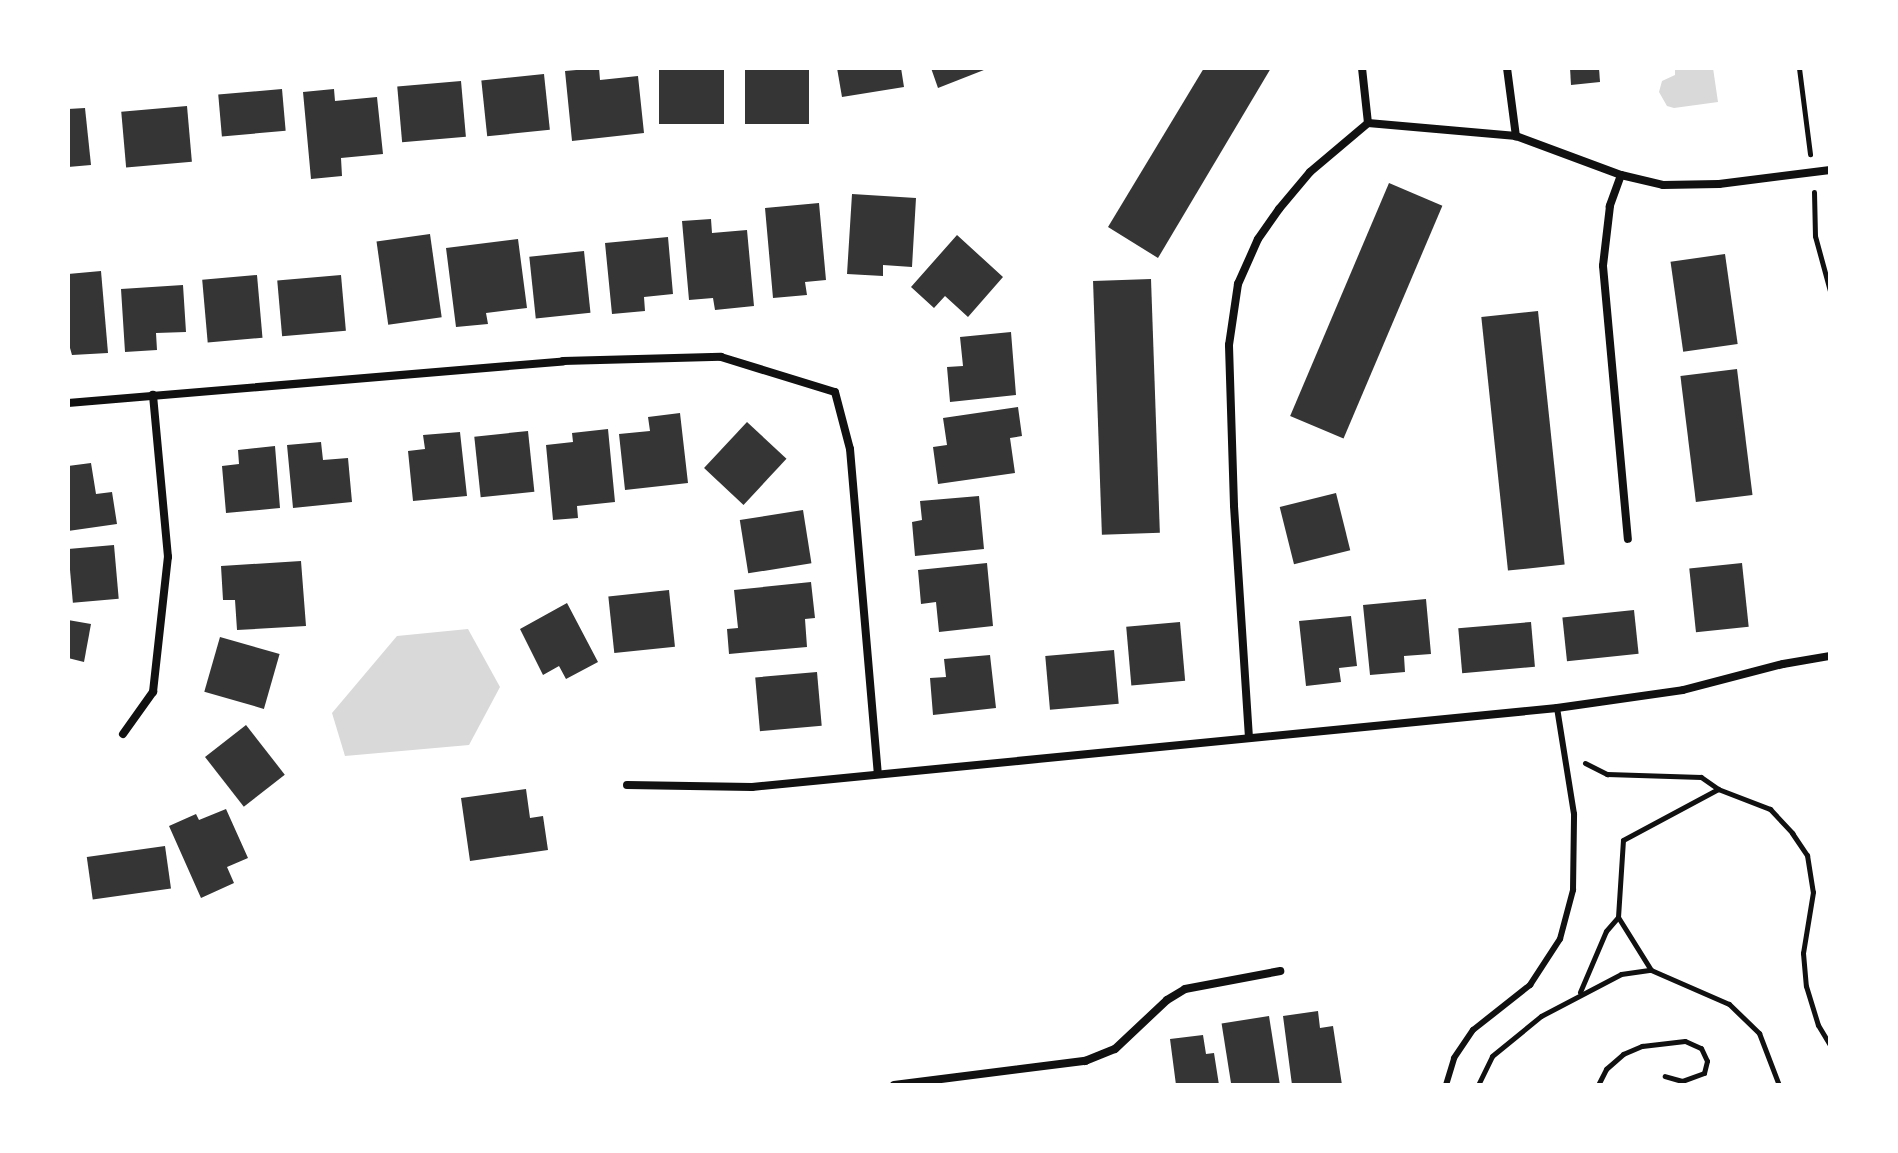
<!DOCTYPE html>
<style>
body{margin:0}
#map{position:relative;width:1898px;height:1153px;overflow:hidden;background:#fff;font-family:"Fira Sans",sans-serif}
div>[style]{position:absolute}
.water>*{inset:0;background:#d9d9d9}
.building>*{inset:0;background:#353535;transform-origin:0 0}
.path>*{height:5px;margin:-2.5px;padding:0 2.5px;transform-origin:2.5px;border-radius:2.5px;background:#111}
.service>*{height:6px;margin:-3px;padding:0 3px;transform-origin:3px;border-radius:3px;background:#111}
.minor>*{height:8px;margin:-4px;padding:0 4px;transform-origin:4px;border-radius:4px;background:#111}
span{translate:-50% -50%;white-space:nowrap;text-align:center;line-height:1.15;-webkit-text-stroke:7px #fff;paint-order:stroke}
.frame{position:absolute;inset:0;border:70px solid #fff;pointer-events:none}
</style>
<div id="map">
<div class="water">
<i style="clip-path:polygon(1675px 68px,1713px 68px,1718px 102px,1674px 108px,1667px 106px,1659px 92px,1662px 81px,1675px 75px)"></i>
<i style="clip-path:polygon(468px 629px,500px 687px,469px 745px,345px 756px,332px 713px,397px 636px)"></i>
</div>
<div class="building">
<i style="clip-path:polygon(599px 68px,600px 80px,638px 76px,644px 133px,572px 141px,565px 71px)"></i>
<i style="left:659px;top:68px;width:65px;height:56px"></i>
<i style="left:745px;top:68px;width:64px;height:56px"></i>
<i style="clip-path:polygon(837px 68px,901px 68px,904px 87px,842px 97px)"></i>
<i style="clip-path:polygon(931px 68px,989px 68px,938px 88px)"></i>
<i style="clip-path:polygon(1204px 68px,1271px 68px,1158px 258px,1108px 227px)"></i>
<i style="clip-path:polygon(1570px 68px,1599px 68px,1600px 82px,1571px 85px)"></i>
<i style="left:544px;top:74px;width:56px;height:63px;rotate:84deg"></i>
<i style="left:461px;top:81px;width:56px;height:64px;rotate:85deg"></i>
<i style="left:282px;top:89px;width:42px;height:64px;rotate:85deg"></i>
<i style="clip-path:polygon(334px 89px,335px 101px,377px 97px,383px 154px,341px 158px,342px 176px,311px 179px,303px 92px)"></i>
<i style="left:187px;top:106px;width:56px;height:66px;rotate:85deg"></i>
<i style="clip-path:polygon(85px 108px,91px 165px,68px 167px,68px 109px)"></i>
<i style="left:1389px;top:183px;width:58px;height:253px;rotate:23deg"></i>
<i style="clip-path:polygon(852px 194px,916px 198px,912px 267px,883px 265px,883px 276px,847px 274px)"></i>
<i style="clip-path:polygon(819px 203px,826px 280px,805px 282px,807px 295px,773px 298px,765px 208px)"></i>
<i style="clip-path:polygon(711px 219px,712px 233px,747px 230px,754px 306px,715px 310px,713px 298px,689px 300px,682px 221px)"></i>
<i style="left:430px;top:234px;width:84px;height:54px;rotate:82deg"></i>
<i style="clip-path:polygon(957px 235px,1003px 277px,968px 317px,945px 296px,934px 308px,911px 287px)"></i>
<i style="clip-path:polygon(668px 237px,673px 294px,644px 297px,645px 311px,612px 314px,605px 243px)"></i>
<i style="clip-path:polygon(518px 239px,527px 308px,486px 313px,488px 324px,456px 327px,446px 248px)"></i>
<i style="left:584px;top:251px;width:62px;height:55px;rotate:84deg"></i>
<i style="left:1725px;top:254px;width:91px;height:55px;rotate:82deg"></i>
<i style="clip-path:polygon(101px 271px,108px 353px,72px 355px,68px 341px,68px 274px)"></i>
<i style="left:257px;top:275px;width:63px;height:55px;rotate:85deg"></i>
<i style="left:341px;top:275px;width:56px;height:64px;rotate:85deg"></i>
<i style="left:1151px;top:279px;width:254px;height:58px;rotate:88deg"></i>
<i style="clip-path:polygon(183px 285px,186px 332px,156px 333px,157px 350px,125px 352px,121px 289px)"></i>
<i style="left:1538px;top:311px;width:255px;height:57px;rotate:84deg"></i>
<i style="clip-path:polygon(1011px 332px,1016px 395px,950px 402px,947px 367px,963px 366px,960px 337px)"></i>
<i style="left:1737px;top:369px;width:127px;height:57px;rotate:83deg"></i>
<i style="clip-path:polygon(1018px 407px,1022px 436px,1010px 438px,1015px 473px,938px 484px,933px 447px,947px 445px,943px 418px)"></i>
<i style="clip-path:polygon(680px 413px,688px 483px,625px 490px,619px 434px,650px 431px,648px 417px)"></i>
<i style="left:747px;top:422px;width:54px;height:63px;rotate:43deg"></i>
<i style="clip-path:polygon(608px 429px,615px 502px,577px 506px,578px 518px,553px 520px,546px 445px,573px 442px,572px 433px)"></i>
<i style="left:528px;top:431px;width:61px;height:54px;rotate:84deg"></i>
<i style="clip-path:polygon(460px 432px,467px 496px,413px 501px,408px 451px,425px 449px,423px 435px)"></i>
<i style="clip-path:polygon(321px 442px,323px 460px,348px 458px,352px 502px,293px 508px,287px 445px)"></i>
<i style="clip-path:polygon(275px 446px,280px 508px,226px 513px,222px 466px,239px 464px,238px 450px)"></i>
<i style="clip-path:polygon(91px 463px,96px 494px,112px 492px,117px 524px,68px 531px,68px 466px)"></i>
<i style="left:1336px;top:493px;width:59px;height:58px;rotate:76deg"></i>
<i style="clip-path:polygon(979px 496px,984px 549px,915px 556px,912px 522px,922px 520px,920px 501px)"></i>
<i style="left:803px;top:510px;width:54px;height:64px;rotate:81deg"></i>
<i style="left:114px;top:545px;width:54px;height:46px;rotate:85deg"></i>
<i style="clip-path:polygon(301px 561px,306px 626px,237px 630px,235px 600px,223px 600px,221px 566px)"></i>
<i style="clip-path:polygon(987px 563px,993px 626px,939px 632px,936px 602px,921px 604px,918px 570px)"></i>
<i style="left:1742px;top:563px;width:64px;height:53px;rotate:84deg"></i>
<i style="clip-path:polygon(811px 582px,815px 618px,805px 619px,807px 647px,729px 654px,727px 629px,738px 628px,734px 590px)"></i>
<i style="left:669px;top:590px;width:57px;height:61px;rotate:84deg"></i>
<i style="clip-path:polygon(1426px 599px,1431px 654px,1404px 656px,1405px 672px,1370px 675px,1363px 605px)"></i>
<i style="clip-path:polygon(567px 603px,598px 662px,566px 679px,559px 666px,543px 675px,520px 629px)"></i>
<i style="left:1634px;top:610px;width:44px;height:72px;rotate:84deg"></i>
<i style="clip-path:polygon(1351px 616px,1357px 666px,1339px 668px,1341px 682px,1306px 686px,1299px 621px)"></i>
<i style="clip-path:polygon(68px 620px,91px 624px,84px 662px,68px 658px)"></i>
<i style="left:1180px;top:622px;width:59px;height:54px;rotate:85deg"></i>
<i style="left:1531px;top:622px;width:45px;height:73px;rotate:85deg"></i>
<i style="left:220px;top:637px;width:62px;height:57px;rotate:16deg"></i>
<i style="left:1114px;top:650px;width:54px;height:69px;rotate:85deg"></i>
<i style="clip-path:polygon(990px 655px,996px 708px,933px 715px,930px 678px,946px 677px,944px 659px)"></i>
<i style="left:817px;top:672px;width:54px;height:62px;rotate:85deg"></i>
<i style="left:246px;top:725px;width:63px;height:52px;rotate:52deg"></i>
<i style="clip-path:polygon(526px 789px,530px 818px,543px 816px,548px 850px,470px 861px,461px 798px)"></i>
<i style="clip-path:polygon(226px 809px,248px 858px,227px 867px,234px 883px,201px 898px,169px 826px,196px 814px,199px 820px)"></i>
<i style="left:165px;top:846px;width:43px;height:79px;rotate:82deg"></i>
<i style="clip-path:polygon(1318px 1011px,1320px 1028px,1333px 1026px,1342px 1085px,1292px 1085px,1283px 1016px)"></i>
<i style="left:1269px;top:1016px;width:70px;height:48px;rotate:81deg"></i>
<i style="clip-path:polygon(1203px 1035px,1206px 1054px,1214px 1053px,1219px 1085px,1176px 1085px,1170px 1039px)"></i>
</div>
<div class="path">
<i style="left:1799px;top:68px;width:87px;rotate:82.7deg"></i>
<i style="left:1814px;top:192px;width:44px;rotate:88.7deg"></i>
<i style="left:1815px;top:236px;width:57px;rotate:74.7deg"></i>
<i style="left:1585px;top:763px;width:25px;rotate:27deg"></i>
<i style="left:1607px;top:774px;width:94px;rotate:1.8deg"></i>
<i style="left:1701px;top:777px;width:21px;rotate:35deg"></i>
<i style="left:1718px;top:789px;width:56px;rotate:21deg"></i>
<i style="left:1770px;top:809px;width:33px;rotate:47deg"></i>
<i style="left:1792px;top:833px;width:27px;rotate:56deg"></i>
<i style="left:1807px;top:855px;width:37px;rotate:81deg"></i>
<i style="left:1813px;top:892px;width:62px;rotate:99.3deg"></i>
<i style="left:1803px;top:953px;width:33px;rotate:85deg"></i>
<i style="left:1806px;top:986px;width:41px;rotate:72.9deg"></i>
<i style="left:1818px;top:1025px;width:23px;rotate:59deg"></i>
<i style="left:1618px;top:917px;width:62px;rotate:58.1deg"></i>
<i style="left:1580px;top:992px;width:66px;rotate:-66.9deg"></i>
<i style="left:1606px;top:931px;width:18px;rotate:-49deg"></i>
<i style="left:1618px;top:917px;width:77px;rotate:-86.3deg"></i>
<i style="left:1623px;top:840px;width:108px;rotate:-28.2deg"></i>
<i style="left:1478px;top:1085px;width:32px;rotate:-64deg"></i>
<i style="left:1492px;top:1056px;width:63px;rotate:-39.2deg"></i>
<i style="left:1541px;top:1016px;width:90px;rotate:-27.7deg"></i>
<i style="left:1621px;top:974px;width:30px;rotate:-8deg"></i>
<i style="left:1651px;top:970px;width:85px;rotate:23.6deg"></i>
<i style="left:1729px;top:1004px;width:42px;rotate:44deg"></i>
<i style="left:1759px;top:1033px;width:56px;rotate:69deg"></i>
<i style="left:1598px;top:1085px;width:18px;rotate:-63deg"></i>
<i style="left:1606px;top:1069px;width:23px;rotate:-41deg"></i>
<i style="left:1623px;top:1054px;width:21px;rotate:-23deg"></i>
<i style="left:1642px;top:1046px;width:43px;rotate:-6.6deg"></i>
<i style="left:1685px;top:1041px;width:17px;rotate:24deg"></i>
<i style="left:1701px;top:1048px;width:14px;rotate:65deg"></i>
<i style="left:1707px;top:1061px;width:12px;rotate:104deg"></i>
<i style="left:1704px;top:1073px;width:23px;rotate:160deg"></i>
<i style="left:1682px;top:1081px;width:18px;rotate:-164deg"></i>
</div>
<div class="service">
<i style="left:1446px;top:1085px;width:28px;rotate:-73deg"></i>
<i style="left:1454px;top:1058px;width:34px;rotate:-56deg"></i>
<i style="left:1473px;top:1030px;width:73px;rotate:-38.3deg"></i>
<i style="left:1530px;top:985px;width:55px;rotate:-56.9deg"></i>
<i style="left:1560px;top:939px;width:51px;rotate:-75.1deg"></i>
<i style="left:1573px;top:890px;width:76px;rotate:-89.2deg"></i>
<i style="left:1574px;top:814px;width:107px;rotate:-99.1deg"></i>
</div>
<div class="minor">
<i style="left:1362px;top:68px;width:55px;rotate:83.8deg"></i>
<i style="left:1507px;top:68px;width:69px;rotate:82.5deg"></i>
<i style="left:1368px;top:123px;width:149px;rotate:5deg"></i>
<i style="left:1516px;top:136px;width:112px;rotate:20.4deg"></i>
<i style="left:1621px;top:175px;width:43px;rotate:13.4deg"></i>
<i style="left:1663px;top:185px;width:56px;rotate:-1deg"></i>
<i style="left:1719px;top:184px;width:112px;rotate:-7.2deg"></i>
<i style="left:1621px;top:175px;width:33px;rotate:110deg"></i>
<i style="left:1610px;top:206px;width:60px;rotate:96.7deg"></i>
<i style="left:1603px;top:266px;width:274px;rotate:84.8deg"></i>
<i style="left:68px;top:403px;width:497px;rotate:-4.8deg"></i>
<i style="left:563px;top:361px;width:158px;rotate:-1.5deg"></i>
<i style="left:721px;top:357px;width:119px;rotate:17.1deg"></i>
<i style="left:835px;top:392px;width:59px;rotate:75.3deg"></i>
<i style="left:850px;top:449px;width:326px;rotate:85.1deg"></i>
<i style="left:123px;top:734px;width:52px;rotate:-54.5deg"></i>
<i style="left:153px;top:692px;width:136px;rotate:-83.7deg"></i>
<i style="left:168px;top:557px;width:163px;rotate:-95.3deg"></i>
<i style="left:1249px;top:738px;width:233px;rotate:-93.7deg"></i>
<i style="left:1234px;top:505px;width:160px;rotate:-91.8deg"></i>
<i style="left:1229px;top:345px;width:62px;rotate:-81.6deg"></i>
<i style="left:1238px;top:284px;width:49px;rotate:-66deg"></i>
<i style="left:1258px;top:239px;width:37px;rotate:-55deg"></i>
<i style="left:1279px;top:209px;width:48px;rotate:-50deg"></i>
<i style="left:1310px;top:172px;width:76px;rotate:-40.2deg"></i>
<i style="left:627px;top:785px;width:125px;rotate:0.9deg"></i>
<i style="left:752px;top:787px;width:809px;rotate:-5.6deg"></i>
<i style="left:1557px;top:708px;width:127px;rotate:-8.1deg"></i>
<i style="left:1683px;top:690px;width:103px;rotate:-14.6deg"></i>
<i style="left:1783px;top:664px;width:48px;rotate:-9.7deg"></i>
<i style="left:894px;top:1085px;width:193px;rotate:-7.2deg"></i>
<i style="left:1085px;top:1061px;width:32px;rotate:-22deg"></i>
<i style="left:1115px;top:1049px;width:71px;rotate:-43.3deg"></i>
<i style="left:1167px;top:1000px;width:21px;rotate:-31deg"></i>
<i style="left:1185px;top:989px;width:97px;rotate:-10.7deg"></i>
</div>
<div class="frame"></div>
</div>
